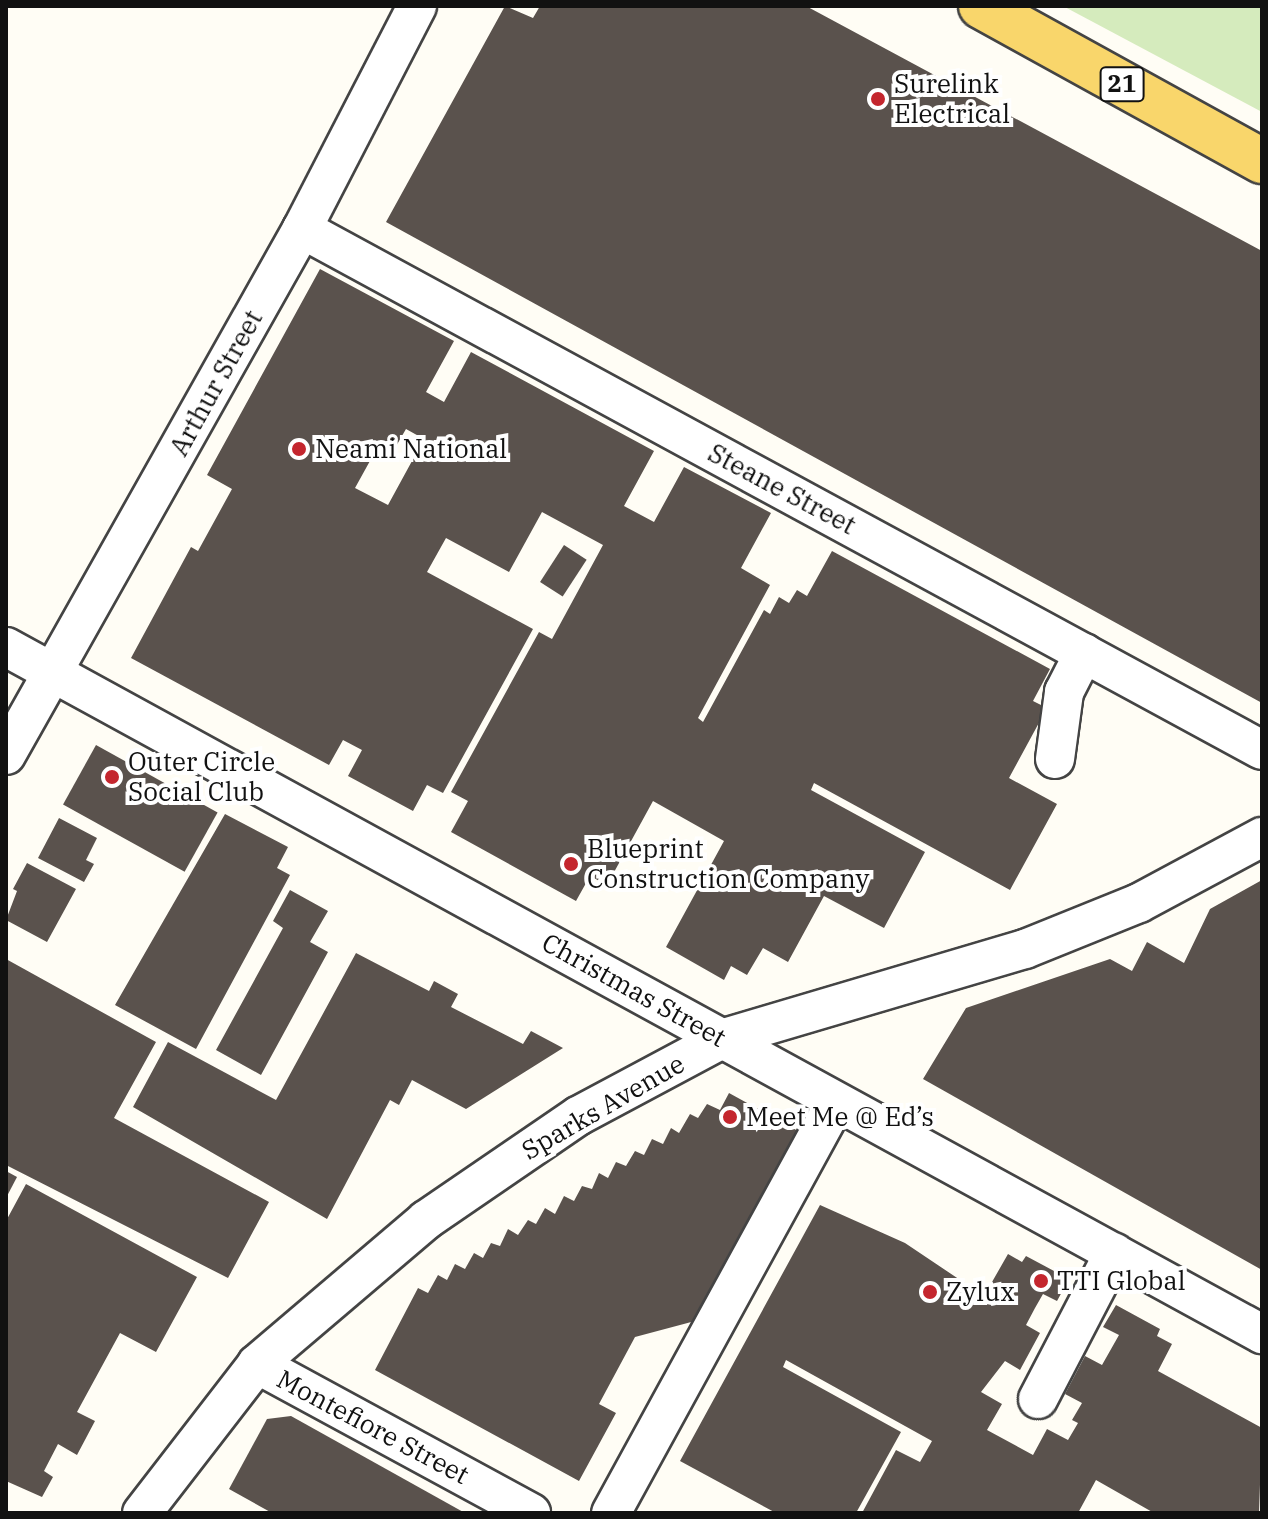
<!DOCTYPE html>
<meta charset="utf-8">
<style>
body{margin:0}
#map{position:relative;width:1268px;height:1519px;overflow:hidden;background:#fffdf5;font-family:"IBM Plex Serif",serif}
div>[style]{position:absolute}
.green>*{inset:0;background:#d5ebbd}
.building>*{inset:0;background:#5a524d;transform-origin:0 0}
.roads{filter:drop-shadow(2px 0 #444) drop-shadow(-2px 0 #444) drop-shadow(0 2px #444) drop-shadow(0 -2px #444)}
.minor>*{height:38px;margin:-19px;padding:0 19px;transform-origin:19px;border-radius:19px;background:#fff}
.major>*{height:44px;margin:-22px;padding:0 22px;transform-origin:22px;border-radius:22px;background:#f9d66b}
.dots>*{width:22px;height:22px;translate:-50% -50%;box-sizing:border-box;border:4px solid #fff;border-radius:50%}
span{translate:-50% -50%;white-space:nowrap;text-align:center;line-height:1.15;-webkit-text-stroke:8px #fff;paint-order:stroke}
.shield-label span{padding:2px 6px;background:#fff;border:2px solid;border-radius:6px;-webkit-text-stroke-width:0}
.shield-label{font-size:24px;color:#111;font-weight:700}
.poi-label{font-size:26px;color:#111}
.left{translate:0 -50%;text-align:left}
.street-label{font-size:26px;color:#111}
.frame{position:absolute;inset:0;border:8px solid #111;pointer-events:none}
</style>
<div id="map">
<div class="green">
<i style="clip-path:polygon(1063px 6px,1262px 6px,1262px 112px)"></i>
</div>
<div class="building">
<i style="clip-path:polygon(505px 6px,533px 18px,540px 6px,806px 6px,1262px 251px,1262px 703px,386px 222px)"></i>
<i style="clip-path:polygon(evenodd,320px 269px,454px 341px,426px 392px,444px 402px,471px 352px,654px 451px,624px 506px,654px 522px,684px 467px,771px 513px,741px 568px,770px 585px,698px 718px,703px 722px,764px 610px,770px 614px,779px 597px,789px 603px,797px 590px,807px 596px,832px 551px,1050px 669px,1033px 701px,1047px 708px,1009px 778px,1057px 804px,1010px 890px,814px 783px,811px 790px,925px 852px,884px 928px,824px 896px,788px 962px,763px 948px,747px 975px,731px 966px,724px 980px,666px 947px,724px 841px,653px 801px,607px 885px,590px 876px,576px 901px,451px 832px,468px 801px,451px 792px,539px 632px,552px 639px,603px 545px,542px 512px,509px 572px,446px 538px,427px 572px,533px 629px,443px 793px,427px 785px,413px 811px,348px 776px,362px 750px,343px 740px,329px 765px,131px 658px,191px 547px,198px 551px,232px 489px,207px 475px,320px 269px,406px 429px,424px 439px,388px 505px,355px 488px,381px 441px,395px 448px,406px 429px)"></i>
<i style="left:564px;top:545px;width:27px;height:44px;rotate:33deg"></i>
<i style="left:96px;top:745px;width:139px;height:68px;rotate:29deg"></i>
<i style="clip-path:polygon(225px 814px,288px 847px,277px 868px,290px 875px,196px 1049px,115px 1005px)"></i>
<i style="clip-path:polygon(59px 818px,97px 838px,86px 860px,94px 864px,84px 882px,38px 858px)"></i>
<i style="clip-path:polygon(27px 863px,76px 889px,47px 942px,6px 920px,17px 891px,13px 889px)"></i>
<i style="clip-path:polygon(1262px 880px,1262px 1270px,923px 1079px,966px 1008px,1110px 959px,1132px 971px,1147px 942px,1184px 963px,1210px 909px)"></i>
<i style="clip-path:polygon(290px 890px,328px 911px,310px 942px,328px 952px,261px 1075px,216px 1050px,283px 928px,273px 921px)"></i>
<i style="clip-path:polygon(356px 953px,429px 991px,434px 981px,458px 994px,451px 1007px,523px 1044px,531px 1031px,563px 1048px,466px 1109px,412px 1080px,399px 1105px,390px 1100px,327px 1219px,133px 1107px,168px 1042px,276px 1100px)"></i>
<i style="clip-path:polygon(6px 959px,156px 1042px,114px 1118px,269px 1202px,228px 1278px,6px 1165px)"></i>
<i style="clip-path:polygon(729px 1093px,798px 1131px,695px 1321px,635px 1337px,599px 1404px,616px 1413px,579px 1481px,375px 1370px,418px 1288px,428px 1293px,438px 1275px,447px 1280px,455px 1264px,465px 1269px,474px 1253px,483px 1258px,491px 1243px,500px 1246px,508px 1229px,518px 1235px,528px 1220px,536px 1224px,545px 1208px,555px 1214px,564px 1196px,574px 1201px,582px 1186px,592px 1189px,599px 1173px,608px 1178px,616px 1162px,626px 1166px,635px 1151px,644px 1155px,652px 1139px,663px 1144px,671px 1128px,679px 1133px,690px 1114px,698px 1118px,707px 1104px,720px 1110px)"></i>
<i style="clip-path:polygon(6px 1171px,17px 1177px,6px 1198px)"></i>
<i style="clip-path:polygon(26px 1184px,197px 1277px,156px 1352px,120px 1333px,77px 1412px,95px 1421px,77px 1455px,58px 1444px,44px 1471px,53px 1477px,42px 1497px,6px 1481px,6px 1221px)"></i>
<i style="clip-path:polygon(820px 1205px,905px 1243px,984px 1296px,1008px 1254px,1022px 1262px,1026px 1256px,1069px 1279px,1057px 1301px,1043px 1294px,1035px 1308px,1026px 1325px,1040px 1333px,1020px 1370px,1005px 1361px,981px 1392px,1002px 1404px,987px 1430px,1033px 1455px,1047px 1429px,1068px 1440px,1078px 1423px,1072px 1420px,1082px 1403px,1065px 1394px,1085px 1356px,1102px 1365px,1119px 1335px,1103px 1327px,1116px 1305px,1160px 1329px,1157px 1336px,1172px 1344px,1158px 1371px,1262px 1428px,1259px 1513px,1154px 1513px,1096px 1480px,1078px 1513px,862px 1513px,896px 1450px,920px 1462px,932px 1441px,786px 1360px,783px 1367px,901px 1432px,856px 1513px,776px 1513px,680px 1461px)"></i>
<i style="clip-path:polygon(291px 1416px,465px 1513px,272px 1513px,229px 1489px,267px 1419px)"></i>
</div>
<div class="roads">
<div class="minor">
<i style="left:302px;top:229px;width:1092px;rotate:28.49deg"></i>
<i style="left:6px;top:647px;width:1432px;rotate:28.68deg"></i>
<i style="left:6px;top:755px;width:604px;rotate:-60.63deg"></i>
<i style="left:302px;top:229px;width:251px;rotate:-62.7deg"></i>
<i style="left:1055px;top:759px;width:68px;rotate:-82.3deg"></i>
<i style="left:1064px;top:692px;width:44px;rotate:-62.9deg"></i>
<i style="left:257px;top:1364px;width:312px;rotate:28.5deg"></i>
<i style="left:1038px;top:1399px;width:165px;rotate:-62.5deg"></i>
<i style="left:142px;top:1513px;width:188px;rotate:-52.3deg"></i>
<i style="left:257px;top:1364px;width:222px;rotate:-40.4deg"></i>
<i style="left:426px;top:1220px;width:184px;rotate:-34.4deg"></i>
<i style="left:578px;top:1116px;width:166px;rotate:-28.1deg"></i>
<i style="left:724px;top:1038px;width:314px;rotate:-16.5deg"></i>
<i style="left:1025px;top:949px;width:123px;rotate:-22deg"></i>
<i style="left:1139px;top:903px;width:140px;rotate:-28.2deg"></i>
<i style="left:611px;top:1513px;width:466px;rotate:-61.3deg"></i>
</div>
<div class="major">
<i style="left:981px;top:6px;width:321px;rotate:28.9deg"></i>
</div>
</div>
<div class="dots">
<i style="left:878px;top:99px;background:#c4262e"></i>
<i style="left:299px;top:449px;background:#c4262e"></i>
<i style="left:112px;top:777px;background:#c4262e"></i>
<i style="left:571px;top:864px;background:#c4262e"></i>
<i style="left:730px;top:1117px;background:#c4262e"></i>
<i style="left:1041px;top:1281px;background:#c4262e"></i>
<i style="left:930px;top:1292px;background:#c4262e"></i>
</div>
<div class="shield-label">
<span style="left:1122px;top:84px">21</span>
</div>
<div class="poi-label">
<span class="left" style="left:894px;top:99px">Surelink<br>Electrical</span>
<span class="left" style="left:315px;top:449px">Neami National</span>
<span class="left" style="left:128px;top:777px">Outer Circle<br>Social Club</span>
<span class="left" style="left:587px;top:864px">Blueprint<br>Construction Company</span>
<span class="left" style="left:746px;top:1117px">Meet Me @ Ed’s</span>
<span class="left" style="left:1057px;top:1281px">TTI Global</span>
<span class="left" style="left:946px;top:1292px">Zylux</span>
</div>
<div class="street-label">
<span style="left:216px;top:383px;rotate:-61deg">Arthur Street</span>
<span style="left:782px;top:489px;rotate:28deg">Steane Street</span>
<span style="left:634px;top:990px;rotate:29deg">Christmas Street</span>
<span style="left:603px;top:1107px;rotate:-30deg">Sparks Avenue</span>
<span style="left:373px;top:1427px;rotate:28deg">Montefiore Street</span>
</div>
<div class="frame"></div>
</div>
